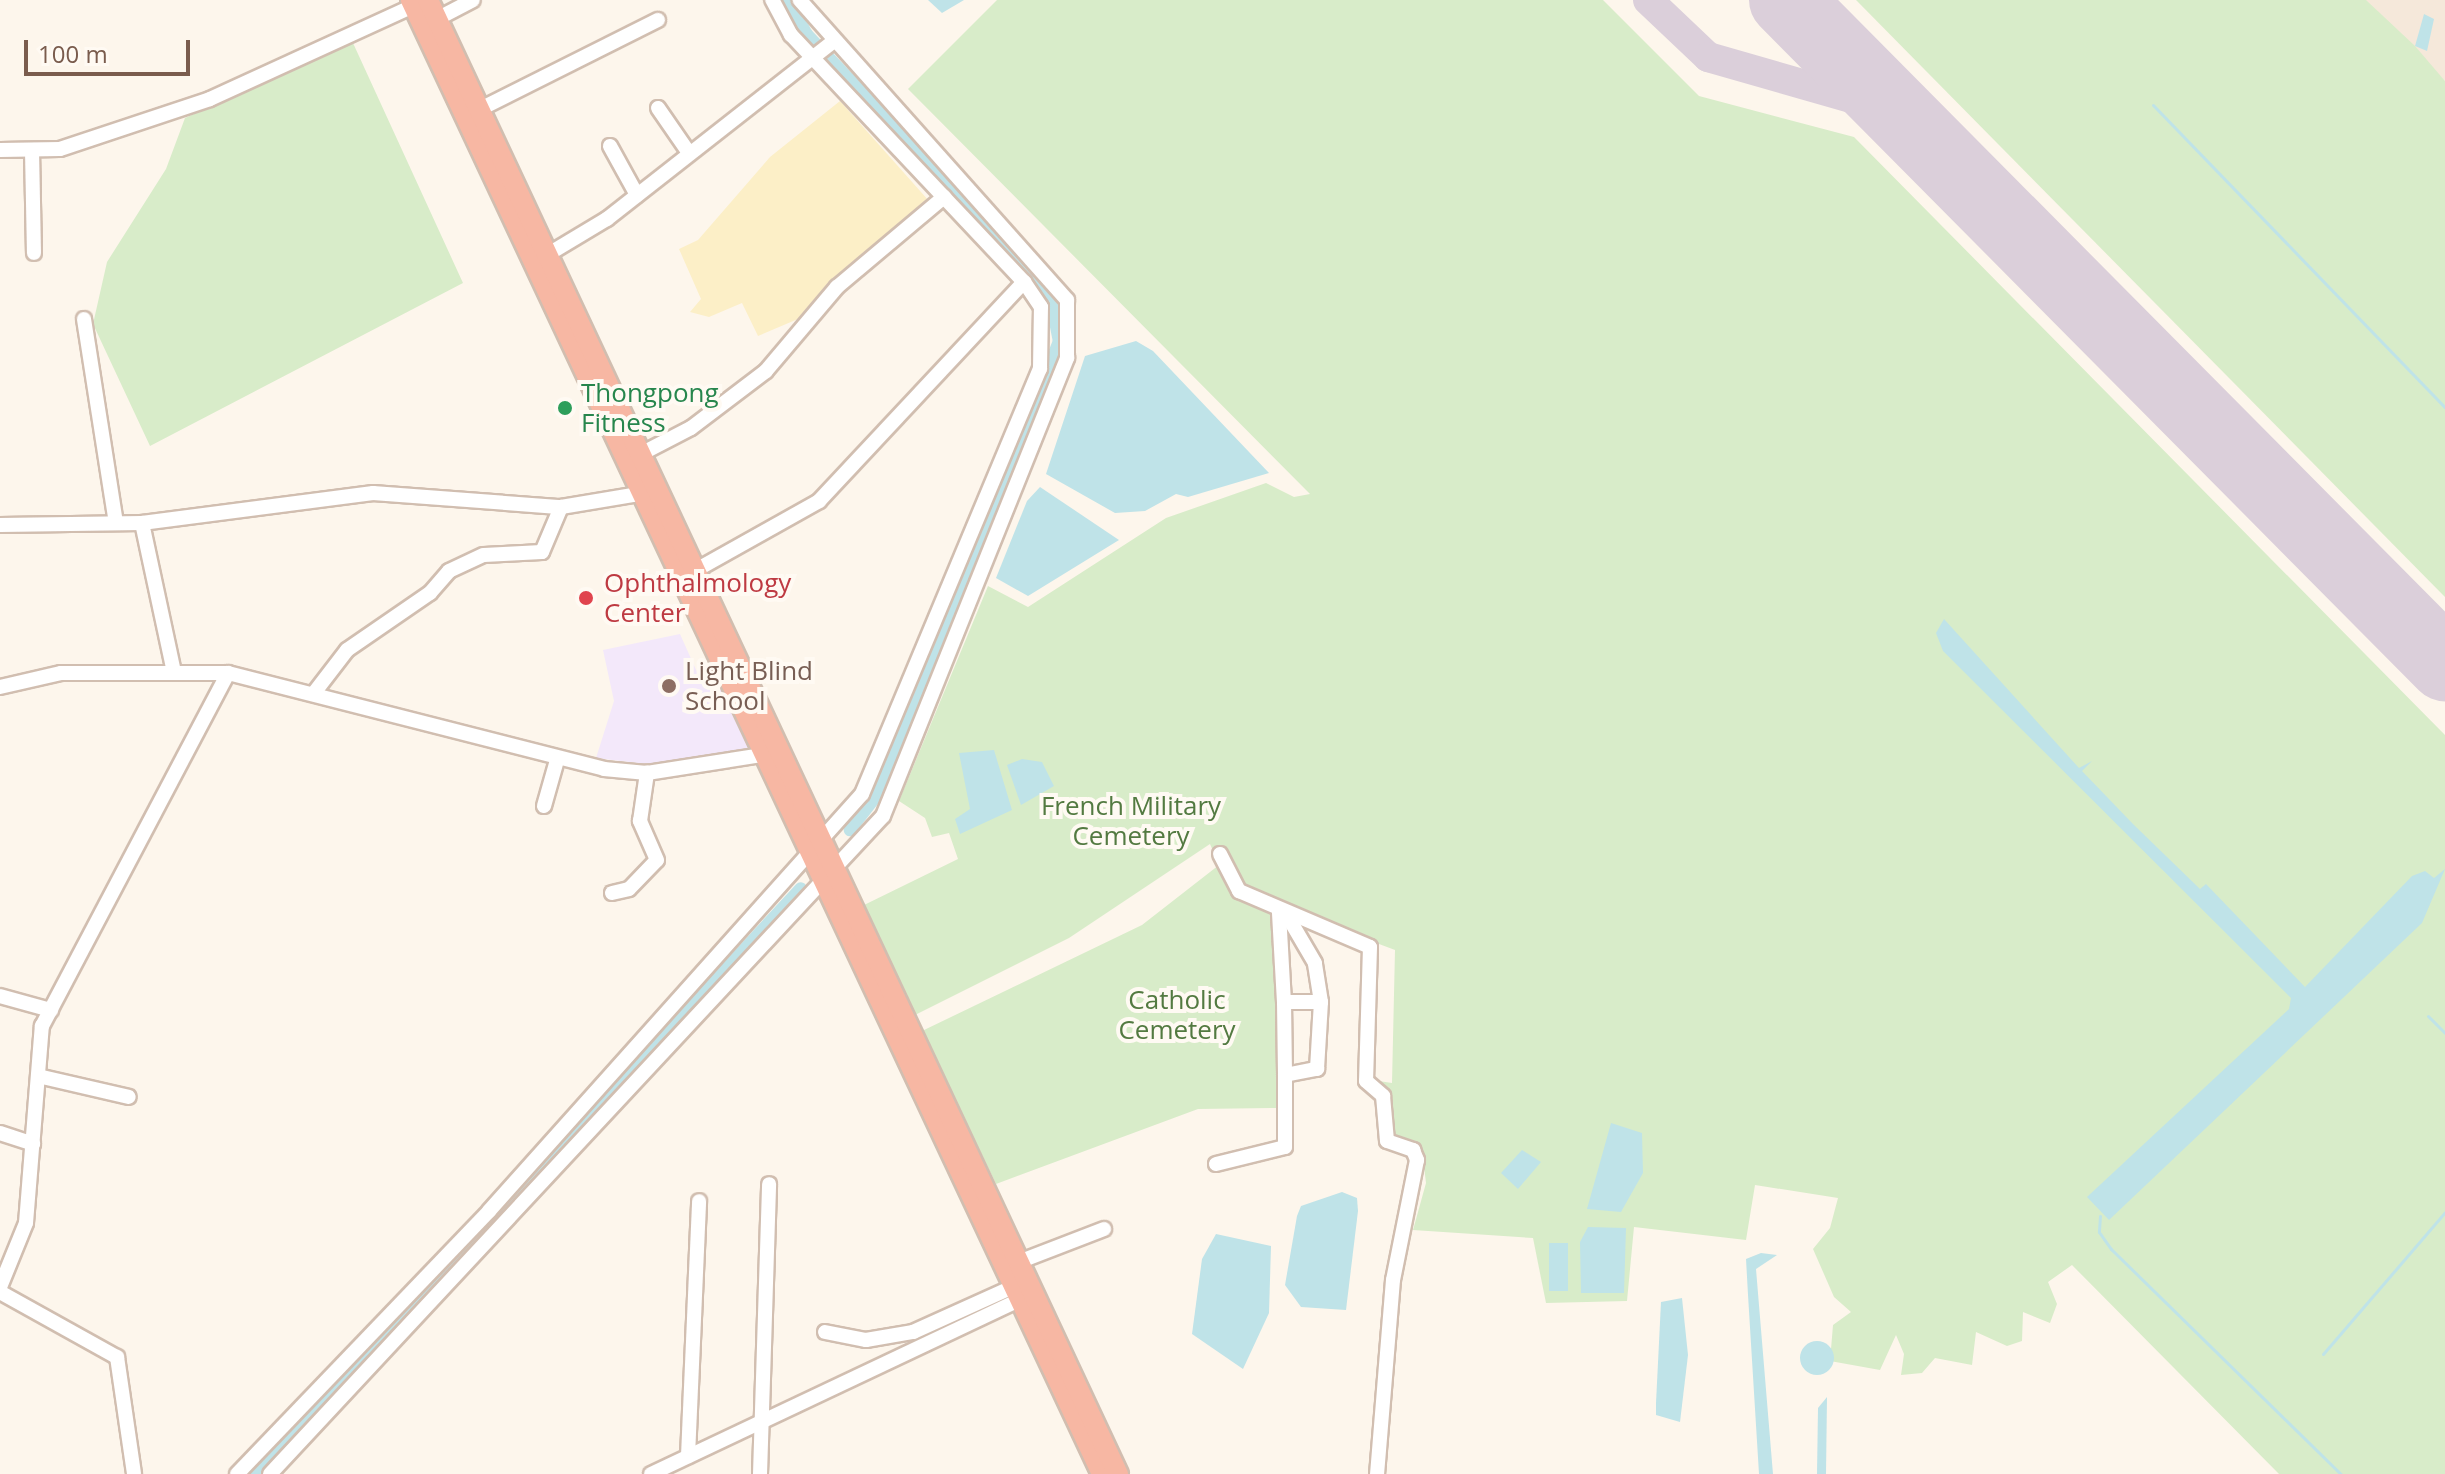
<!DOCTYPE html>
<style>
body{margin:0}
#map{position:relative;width:2445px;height:1474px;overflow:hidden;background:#fdf6ec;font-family:"Open Sans",sans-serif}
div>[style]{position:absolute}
.residential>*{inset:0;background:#f5e8da}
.education>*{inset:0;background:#f3e8fa}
.green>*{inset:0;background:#d8ecc9}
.sand>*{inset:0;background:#fcefc7}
.water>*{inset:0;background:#bfe3e8;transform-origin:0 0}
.round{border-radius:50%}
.stream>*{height:3px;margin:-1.5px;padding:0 1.5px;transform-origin:1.5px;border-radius:1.5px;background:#bfe3e8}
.canal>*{height:12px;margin:-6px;padding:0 6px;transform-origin:6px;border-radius:6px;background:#bfe3e8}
.taxiway>*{height:30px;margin:-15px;padding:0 15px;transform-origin:15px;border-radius:15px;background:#dbcfda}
.runway>*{height:74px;margin:-37px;padding:0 37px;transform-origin:37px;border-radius:37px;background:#dbcfda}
.roads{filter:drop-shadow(2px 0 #d1beb0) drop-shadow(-2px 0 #d1beb0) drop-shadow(0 2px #d1beb0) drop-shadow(0 -2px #d1beb0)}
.minor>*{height:14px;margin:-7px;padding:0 7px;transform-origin:7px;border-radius:7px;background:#fff}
.highway>*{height:20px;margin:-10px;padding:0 10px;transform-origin:10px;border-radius:10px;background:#f7b7a3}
.dots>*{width:22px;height:22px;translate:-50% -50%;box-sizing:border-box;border:4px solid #fffaf3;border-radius:50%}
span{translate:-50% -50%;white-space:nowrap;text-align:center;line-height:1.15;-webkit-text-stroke:8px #fffaf3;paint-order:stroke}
.leisure-label{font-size:26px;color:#27864d}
.left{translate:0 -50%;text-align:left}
.health-label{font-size:26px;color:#be3a42}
.education-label{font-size:26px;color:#785e54}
.park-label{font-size:26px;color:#537a41}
.scale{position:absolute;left:24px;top:40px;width:166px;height:36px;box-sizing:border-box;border:4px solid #7a5c4d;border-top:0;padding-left:10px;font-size:24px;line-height:28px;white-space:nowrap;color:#7a5c4d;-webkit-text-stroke:6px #fffaf3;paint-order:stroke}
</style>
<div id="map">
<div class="residential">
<i style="clip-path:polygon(2365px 0,2445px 0,2445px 81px)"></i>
</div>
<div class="education">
<i style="clip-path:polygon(680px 634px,697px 672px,717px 664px,752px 749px,654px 765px,596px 758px,614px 701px,603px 650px)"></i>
</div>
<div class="green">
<i style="clip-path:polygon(997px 0,1603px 0,1699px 96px,1854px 137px,2445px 735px,2445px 1474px,2279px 1474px,2072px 1265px,2048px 1282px,2057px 1304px,2050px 1323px,2023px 1312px,2022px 1341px,2007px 1346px,1976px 1332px,1972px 1365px,1935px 1358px,1922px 1373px,1901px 1375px,1904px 1354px,1896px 1335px,1880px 1370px,1830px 1361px,1833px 1325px,1851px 1312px,1834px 1297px,1813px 1249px,1830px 1228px,1838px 1198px,1755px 1185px,1746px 1240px,1634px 1227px,1627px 1301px,1546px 1303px,1533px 1238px,1413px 1230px,1426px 1183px,1422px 1150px,1390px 1133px,1372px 1080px,1392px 1083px,1395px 950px,1286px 909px,1278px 917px,1278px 1108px,1198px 1109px,996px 1184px,922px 1031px,1142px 925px,1219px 865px,1210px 844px,1069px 938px,915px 1015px,862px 906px,958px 859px,949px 833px,932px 837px,925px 818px,899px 801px,988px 586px,1028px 607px,1166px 518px,1266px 483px,1294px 497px,1310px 494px,908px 89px)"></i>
<i style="clip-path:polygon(1856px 0,2366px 0,2415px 46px,2445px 81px,2445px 597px)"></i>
<i style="clip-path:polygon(353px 43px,463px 283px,150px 446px,93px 324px,107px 262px,166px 169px,185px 118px)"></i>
</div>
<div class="sand">
<i style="clip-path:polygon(840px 101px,929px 201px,805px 316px,758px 336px,742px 303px,709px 317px,690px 312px,701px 299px,679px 249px,698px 240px,770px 157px)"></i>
</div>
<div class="water">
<i style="clip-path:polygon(928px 0,964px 0,942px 13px)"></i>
<i style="clip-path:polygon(2424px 14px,2434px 19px,2427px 51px,2415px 46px)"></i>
<i style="clip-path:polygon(1136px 341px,1153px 351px,1269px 473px,1188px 497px,1176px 494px,1145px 511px,1115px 513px,1046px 474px,1085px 356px)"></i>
<i style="clip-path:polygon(1040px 487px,1119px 540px,1028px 596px,996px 578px,1027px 501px)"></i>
<i style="clip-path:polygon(1944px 619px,2079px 768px,2092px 761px,2082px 771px,2133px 824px,2200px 889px,2206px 884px,2305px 987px,2412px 876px,2425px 871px,2434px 878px,2445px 869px,2422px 923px,2109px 1220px,2087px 1197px,2289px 1009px,2291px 998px,1943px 651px,1936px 633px)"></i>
<i style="clip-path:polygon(994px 750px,1012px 810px,960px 834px,955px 819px,970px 809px,959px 753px)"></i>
<i style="clip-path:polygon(1022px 759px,1042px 762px,1054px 786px,1021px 805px,1007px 765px)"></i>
<i style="clip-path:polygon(1611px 1123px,1642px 1133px,1643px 1173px,1621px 1212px,1587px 1209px)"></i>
<i style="clip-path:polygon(1522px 1150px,1541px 1162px,1518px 1189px,1501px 1173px)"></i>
<i style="clip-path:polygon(1342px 1192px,1357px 1198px,1358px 1211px,1346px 1310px,1301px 1307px,1285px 1285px,1297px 1216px,1301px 1206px)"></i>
<i style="clip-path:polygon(1588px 1227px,1626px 1228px,1624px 1293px,1581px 1293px,1580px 1242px)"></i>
<i style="clip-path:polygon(1216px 1234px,1271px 1246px,1269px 1313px,1243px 1369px,1192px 1334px,1202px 1259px)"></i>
<i style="left:1549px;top:1243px;width:19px;height:48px"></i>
<i style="clip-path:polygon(1761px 1253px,1777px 1255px,1756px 1269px,1773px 1474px,1759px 1474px,1748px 1295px,1746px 1259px)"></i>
<i style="clip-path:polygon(1682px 1298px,1688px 1355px,1680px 1422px,1656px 1415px,1656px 1403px,1661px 1302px)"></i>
<i class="round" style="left:1800px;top:1341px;width:34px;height:34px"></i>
<i style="clip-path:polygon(1827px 1397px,1826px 1474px,1817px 1474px,1818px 1408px)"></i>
</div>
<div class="stream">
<i style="left:2153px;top:105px;width:420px;rotate:46deg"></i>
<i style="left:2428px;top:1016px;width:24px;rotate:45deg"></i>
<i style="left:2100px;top:1216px;width:16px;rotate:94deg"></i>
<i style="left:2099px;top:1232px;width:21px;rotate:55deg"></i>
<i style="left:2111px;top:1249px;width:322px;rotate:44.4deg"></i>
<i style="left:2323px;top:1354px;width:187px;rotate:-49.3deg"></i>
</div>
<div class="canal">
<i style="left:788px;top:0;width:38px;rotate:61deg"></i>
<i style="left:806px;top:33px;width:332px;rotate:46.7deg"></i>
<i style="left:1034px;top:275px;width:36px;rotate:60deg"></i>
<i style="left:1052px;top:306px;width:36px;rotate:79deg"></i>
<i style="left:1059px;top:341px;width:488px;rotate:111.8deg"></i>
<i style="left:878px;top:794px;width:46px;rotate:127.9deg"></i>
<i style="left:256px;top:1474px;width:800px;rotate:-47.08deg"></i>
</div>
<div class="taxiway">
<i style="left:1648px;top:0;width:83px;rotate:43.5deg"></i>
<i style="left:1708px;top:57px;width:178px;rotate:16deg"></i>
<i style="left:1879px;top:106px;width:88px;rotate:39.5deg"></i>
</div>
<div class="runway">
<i style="left:1786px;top:0;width:936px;rotate:45.22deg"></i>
</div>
<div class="roads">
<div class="minor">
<i style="left:431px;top:22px;width:47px;rotate:-27.6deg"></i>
<i style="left:658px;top:108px;width:55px;rotate:55.4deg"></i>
<i style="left:480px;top:109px;width:199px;rotate:-26.6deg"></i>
<i style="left:610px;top:146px;width:56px;rotate:61.1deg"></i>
<i style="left:0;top:150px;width:60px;rotate:-1deg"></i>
<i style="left:60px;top:149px;width:158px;rotate:-18.4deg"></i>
<i style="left:210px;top:99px;width:233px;rotate:-24.6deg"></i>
<i style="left:32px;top:150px;width:103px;rotate:88.9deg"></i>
<i style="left:547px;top:255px;width:70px;rotate:-31deg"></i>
<i style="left:607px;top:219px;width:287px;rotate:-38.1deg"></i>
<i style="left:84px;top:319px;width:206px;rotate:81.1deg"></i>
<i style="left:635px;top:457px;width:63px;rotate:-27.4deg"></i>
<i style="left:691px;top:428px;width:94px;rotate:-37.2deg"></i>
<i style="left:766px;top:371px;width:110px;rotate:-49.8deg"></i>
<i style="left:837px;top:287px;width:140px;rotate:-40.1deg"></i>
<i style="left:142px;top:523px;width:152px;rotate:77.9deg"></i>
<i style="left:0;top:525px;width:142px;rotate:-0.8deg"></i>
<i style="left:142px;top:523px;width:233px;rotate:-7.4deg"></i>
<i style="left:373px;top:493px;width:189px;rotate:4.3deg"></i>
<i style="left:561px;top:507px;width:91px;rotate:-9.5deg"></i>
<i style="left:698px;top:569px;width:139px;rotate:-29.3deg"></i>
<i style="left:819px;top:501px;width:300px;rotate:-46.9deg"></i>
<i style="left:0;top:687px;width:63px;rotate:-12.9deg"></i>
<i style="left:61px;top:673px;width:167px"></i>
<i style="left:228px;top:673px;width:388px;rotate:14.3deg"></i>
<i style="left:604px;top:769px;width:43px;rotate:5.3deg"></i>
<i style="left:647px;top:773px;width:122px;rotate:-8.9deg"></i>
<i style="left:314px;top:693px;width:54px;rotate:-52.5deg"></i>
<i style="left:347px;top:650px;width:101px;rotate:-34.5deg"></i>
<i style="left:430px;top:593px;width:29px;rotate:-49deg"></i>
<i style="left:449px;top:571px;width:38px;rotate:-25deg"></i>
<i style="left:484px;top:555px;width:58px;rotate:-3deg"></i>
<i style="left:542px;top:552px;width:49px;rotate:-67.1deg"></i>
<i style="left:544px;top:806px;width:48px;rotate:-74.2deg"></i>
<i style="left:1220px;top:854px;width:42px;rotate:62.8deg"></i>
<i style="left:1239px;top:891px;width:142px;rotate:23.1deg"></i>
<i style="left:1370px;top:947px;width:134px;rotate:91.7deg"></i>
<i style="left:1366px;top:1081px;width:23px;rotate:41deg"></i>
<i style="left:1383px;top:1096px;width:45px;rotate:84.9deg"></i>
<i style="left:1387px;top:1141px;width:28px;rotate:19deg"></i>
<i style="left:1413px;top:1150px;width:11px;rotate:68deg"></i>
<i style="left:1417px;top:1160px;width:122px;rotate:101.3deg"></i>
<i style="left:1393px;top:1280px;width:195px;rotate:94.7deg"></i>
<i style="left:612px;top:893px;width:17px;rotate:-13deg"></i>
<i style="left:629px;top:889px;width:40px;rotate:-46deg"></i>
<i style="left:657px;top:860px;width:43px;rotate:-113.6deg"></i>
<i style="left:640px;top:821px;width:49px;rotate:-81.7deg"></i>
<i style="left:1279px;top:913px;width:89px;rotate:86.8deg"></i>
<i style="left:1284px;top:1002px;width:37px"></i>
<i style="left:1321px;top:1002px;width:39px;rotate:-99deg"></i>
<i style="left:1315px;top:963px;width:53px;rotate:-120.4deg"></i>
<i style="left:0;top:996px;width:53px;rotate:15.4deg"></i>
<i style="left:1284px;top:1002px;width:73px;rotate:89.2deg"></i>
<i style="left:1285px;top:1075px;width:33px;rotate:-11deg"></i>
<i style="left:1317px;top:1069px;width:67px;rotate:-86.6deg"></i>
<i style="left:38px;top:1076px;width:93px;rotate:13deg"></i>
<i style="left:0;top:1133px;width:35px;rotate:18deg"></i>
<i style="left:1216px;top:1164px;width:71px;rotate:-13.8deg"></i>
<i style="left:1285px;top:1147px;width:72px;rotate:-90deg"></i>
<i style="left:1021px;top:1261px;width:89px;rotate:-21.1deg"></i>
<i style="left:0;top:1287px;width:69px;rotate:-67.9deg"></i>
<i style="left:26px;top:1223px;width:198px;rotate:-85.4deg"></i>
<i style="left:42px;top:1026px;width:399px;rotate:-62.2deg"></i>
<i style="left:0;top:1292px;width:134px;rotate:29.1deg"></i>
<i style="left:117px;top:1357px;width:118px;rotate:81.7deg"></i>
<i style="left:825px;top:1332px;width:42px;rotate:11deg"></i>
<i style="left:866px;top:1340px;width:48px;rotate:-9.7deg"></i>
<i style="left:913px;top:1332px;width:112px;rotate:-24.3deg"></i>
<i style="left:688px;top:1456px;width:255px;rotate:-87.5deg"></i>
<i style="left:237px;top:1474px;width:364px;rotate:-46.2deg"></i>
<i style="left:489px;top:1211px;width:559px;rotate:-48.19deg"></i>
<i style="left:862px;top:794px;width:461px;rotate:-67.3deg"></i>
<i style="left:1040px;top:369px;width:62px;rotate:-89.1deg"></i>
<i style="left:1041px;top:307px;width:30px;rotate:-124deg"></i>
<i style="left:1024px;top:282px;width:340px;rotate:-133.3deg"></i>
<i style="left:791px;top:35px;width:40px;rotate:-118deg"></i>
<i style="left:270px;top:1474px;width:899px;rotate:-47.03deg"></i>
<i style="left:883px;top:816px;width:494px;rotate:-68.1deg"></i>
<i style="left:1067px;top:358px;width:58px;rotate:-90deg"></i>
<i style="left:1067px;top:300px;width:402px;rotate:-131.7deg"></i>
<i style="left:651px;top:1474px;width:409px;rotate:-25.3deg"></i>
<i style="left:760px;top:1474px;width:290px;rotate:-88.2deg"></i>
</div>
<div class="highway">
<i style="left:411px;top:0;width:1628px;rotate:64.88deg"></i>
<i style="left:428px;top:0;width:1628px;rotate:64.92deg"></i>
</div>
</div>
<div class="dots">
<i style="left:565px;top:408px;background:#2e9e5b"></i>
<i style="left:586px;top:598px;background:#e0444e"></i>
<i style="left:669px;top:686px;background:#8d6e63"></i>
</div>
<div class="leisure-label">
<span class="left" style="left:581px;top:408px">Thongpong<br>Fitness</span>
</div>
<div class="health-label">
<span class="left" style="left:604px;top:598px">Ophthalmology<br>Center</span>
</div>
<div class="education-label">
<span class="left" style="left:685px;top:686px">Light Blind<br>School</span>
</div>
<div class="park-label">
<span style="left:1131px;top:821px">French Military<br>Cemetery</span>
<span style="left:1177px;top:1015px">Catholic<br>Cemetery</span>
</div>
<div class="scale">100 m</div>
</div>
